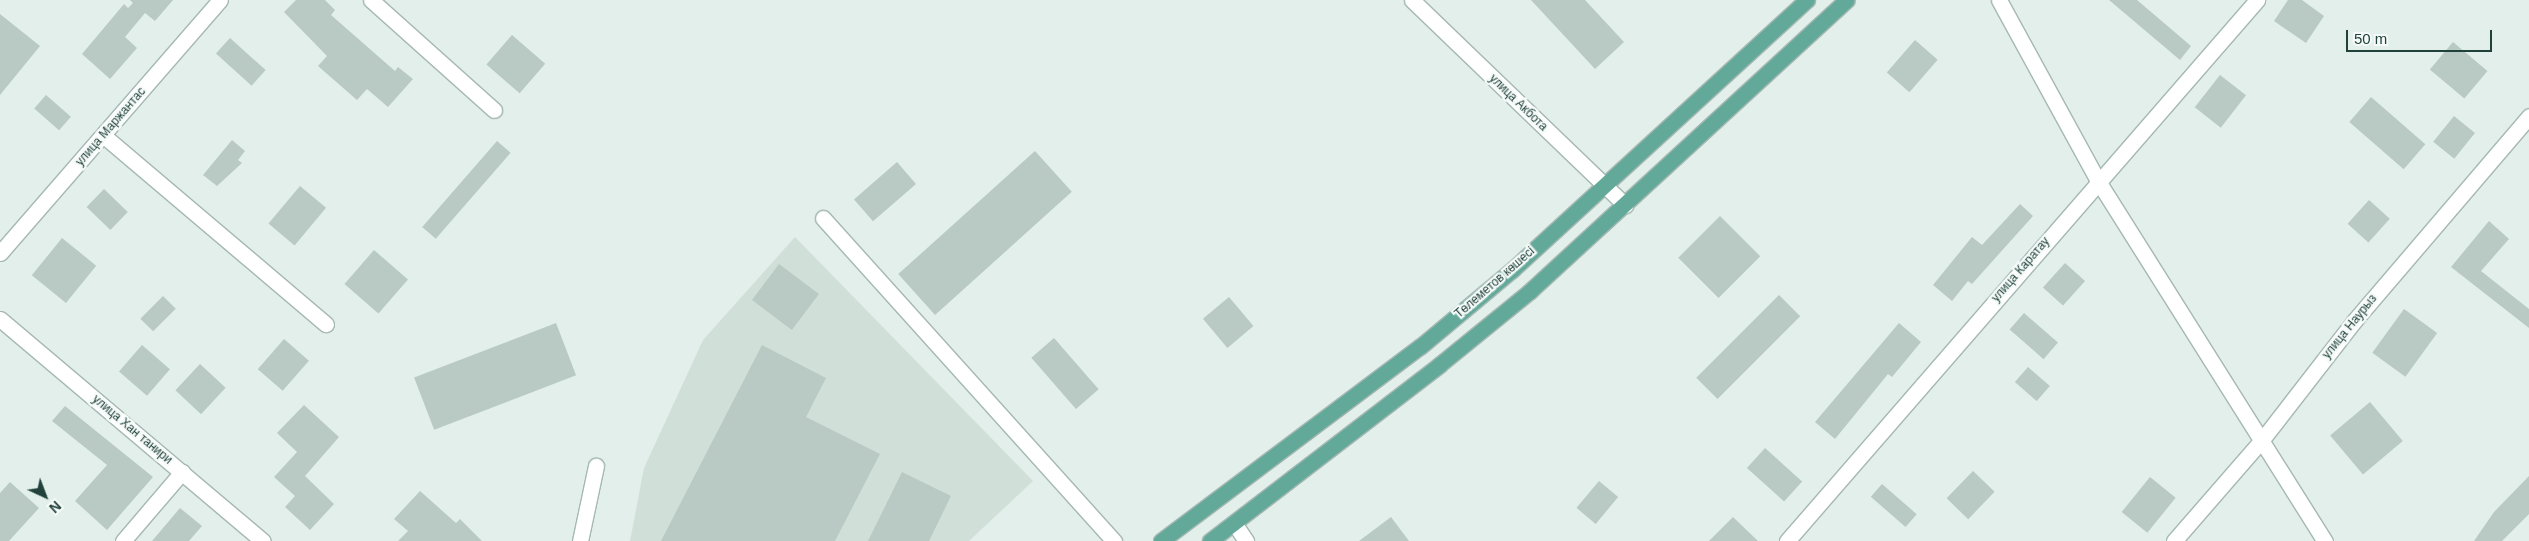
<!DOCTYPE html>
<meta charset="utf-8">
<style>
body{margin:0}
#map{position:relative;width:2529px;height:541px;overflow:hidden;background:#e3efea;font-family:Helvetica,sans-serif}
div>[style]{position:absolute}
.built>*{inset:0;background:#d1dfd9}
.building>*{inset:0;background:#b8cac3;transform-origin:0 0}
.roads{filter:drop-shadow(1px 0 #a5b8b2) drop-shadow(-1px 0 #a5b8b2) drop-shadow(0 1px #a5b8b2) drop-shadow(0 -1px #a5b8b2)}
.minor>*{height:15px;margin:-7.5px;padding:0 7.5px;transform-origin:7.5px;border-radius:7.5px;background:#fff}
.major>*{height:15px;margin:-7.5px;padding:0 7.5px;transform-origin:7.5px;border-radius:7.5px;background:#63a99a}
span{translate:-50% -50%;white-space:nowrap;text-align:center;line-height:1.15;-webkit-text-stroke:4.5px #f5faf8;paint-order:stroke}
.street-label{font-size:12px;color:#20423b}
.north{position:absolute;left:20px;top:471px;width:50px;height:50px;-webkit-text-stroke:4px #f5faf8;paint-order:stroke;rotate:137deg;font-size:14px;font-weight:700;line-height:20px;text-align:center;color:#20423b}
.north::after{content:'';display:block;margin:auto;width:18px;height:22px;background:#20423b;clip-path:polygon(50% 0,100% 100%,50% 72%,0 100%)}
.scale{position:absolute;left:2346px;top:30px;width:146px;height:22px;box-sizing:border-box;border:2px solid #20423b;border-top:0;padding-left:6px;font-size:15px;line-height:18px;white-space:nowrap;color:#20423b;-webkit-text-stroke:4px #f5faf8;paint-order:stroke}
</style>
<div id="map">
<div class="built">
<i style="clip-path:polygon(795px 237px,1033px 481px,969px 541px,630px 541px,644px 468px,703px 340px)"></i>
</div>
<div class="building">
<i style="clip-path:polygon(130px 0,173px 0,155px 21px,145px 13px,125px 37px,137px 48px,110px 79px,82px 54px,124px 4px,128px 8px,133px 3px)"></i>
<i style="clip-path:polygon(296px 0,325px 0,335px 10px,331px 15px,395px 71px,398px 67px,413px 79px,388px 107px,367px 89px,357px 100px,318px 66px,327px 56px,284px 12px)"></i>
<i style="clip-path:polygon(1531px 0,1585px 0,1624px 42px,1595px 69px)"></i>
<i style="clip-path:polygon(2109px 0,2137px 0,2191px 46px,2180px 60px)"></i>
<i style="clip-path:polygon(2288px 0,2302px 0,2324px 16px,2306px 43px,2274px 21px)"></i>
<i style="clip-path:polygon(0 14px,40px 46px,0 95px)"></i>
<i style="left:512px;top:35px;width:44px;height:39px;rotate:41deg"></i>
<i style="left:230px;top:38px;width:48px;height:21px;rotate:42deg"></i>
<i style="left:1915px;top:40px;width:30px;height:43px;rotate:41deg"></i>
<i style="left:2453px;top:42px;width:45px;height:36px;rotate:40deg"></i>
<i style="left:2220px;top:75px;width:33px;height:41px;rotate:38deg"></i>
<i style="left:46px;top:95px;width:33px;height:18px;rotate:41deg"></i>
<i style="left:2371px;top:97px;width:72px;height:33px;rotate:41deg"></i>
<i style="left:2454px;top:116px;width:27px;height:33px;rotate:39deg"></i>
<i style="clip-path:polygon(232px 140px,245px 151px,238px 160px,242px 163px,217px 186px,203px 175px)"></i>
<i style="left:497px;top:141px;width:18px;height:114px;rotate:41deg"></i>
<i style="left:1035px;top:151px;width:55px;height:184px;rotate:48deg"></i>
<i style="left:897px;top:162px;width:29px;height:57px;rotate:49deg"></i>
<i style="left:300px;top:186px;width:34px;height:49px;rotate:40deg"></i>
<i style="left:104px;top:189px;width:33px;height:25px;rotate:44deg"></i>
<i style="left:2369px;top:200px;width:28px;height:32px;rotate:42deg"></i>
<i style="clip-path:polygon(2020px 204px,2033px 216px,1972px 284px,1968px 281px,1952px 301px,1933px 285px,1972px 237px,1982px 245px)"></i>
<i style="left:1720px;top:216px;width:57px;height:59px;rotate:45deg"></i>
<i style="clip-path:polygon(2489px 221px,2509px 239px,2481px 271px,2529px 309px,2529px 328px,2451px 267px)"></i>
<i style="left:62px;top:238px;width:44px;height:48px;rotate:39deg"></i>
<i style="left:374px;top:250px;width:45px;height:45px;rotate:41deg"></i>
<i style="left:2065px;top:263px;width:27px;height:33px;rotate:42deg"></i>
<i style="left:779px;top:264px;width:50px;height:45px;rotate:37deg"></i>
<i style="left:1779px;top:295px;width:30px;height:117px;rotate:45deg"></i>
<i style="left:163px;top:296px;width:18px;height:32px;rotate:45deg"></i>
<i style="left:1229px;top:297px;width:38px;height:34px;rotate:50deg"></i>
<i style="left:2404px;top:309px;width:41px;height:54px;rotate:36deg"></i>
<i style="left:2024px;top:313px;width:45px;height:22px;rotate:41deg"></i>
<i style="left:556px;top:323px;width:56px;height:152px;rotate:69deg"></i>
<i style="clip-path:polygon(1899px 323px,1921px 342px,1892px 377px,1888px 374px,1835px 439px,1815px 422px)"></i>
<i style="left:1054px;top:338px;width:68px;height:30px;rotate:49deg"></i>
<i style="left:284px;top:339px;width:33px;height:40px;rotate:41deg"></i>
<i style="left:142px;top:345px;width:37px;height:35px;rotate:41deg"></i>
<i style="clip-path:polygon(762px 345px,826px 378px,806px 417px,880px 454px,835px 541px,661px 541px)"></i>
<i style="left:200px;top:364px;width:35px;height:36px;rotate:43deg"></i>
<i style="left:2028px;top:367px;width:29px;height:20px;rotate:41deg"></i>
<i style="left:2370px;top:402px;width:51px;height:52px;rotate:50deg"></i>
<i style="clip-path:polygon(304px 405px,339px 437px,305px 476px,334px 504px,310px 530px,285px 507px,295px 496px,274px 477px,297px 452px,277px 433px)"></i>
<i style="clip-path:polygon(65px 406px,153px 477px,107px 530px,75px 501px,107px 465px,52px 421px)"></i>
<i style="left:1765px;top:448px;width:50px;height:27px;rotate:42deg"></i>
<i style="left:1973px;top:471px;width:30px;height:38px;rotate:44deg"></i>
<i style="clip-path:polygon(902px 472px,951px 496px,929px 541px,868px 541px)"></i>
<i style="clip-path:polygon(2529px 476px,2529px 514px,2502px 541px,2474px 541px,2494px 512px)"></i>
<i style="left:2150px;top:477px;width:33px;height:45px;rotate:39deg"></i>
<i style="left:1599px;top:481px;width:25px;height:35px;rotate:40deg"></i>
<i style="clip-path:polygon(10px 482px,39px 508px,9px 541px,0 541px,0 493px)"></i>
<i style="left:1882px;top:484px;width:46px;height:17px;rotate:41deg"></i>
<i style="clip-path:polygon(420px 491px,456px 523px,460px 519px,482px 541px,398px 541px,408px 531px,394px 519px)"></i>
<i style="clip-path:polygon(180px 508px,202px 526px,189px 541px,152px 541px)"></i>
<i style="clip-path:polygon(1391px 517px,1409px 541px,1359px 541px)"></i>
<i style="clip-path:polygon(1733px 517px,1758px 541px,1709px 541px)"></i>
</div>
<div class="roads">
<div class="minor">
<i style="left:371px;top:0;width:165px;rotate:41.8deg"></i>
<i style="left:1412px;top:0;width:296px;rotate:43.9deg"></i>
<i style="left:1999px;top:0;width:206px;rotate:61.3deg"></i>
<i style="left:2098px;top:181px;width:426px;rotate:57.8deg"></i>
<i style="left:104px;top:136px;width:291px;rotate:40.3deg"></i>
<i style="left:823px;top:218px;width:435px;rotate:48deg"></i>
<i style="left:0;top:253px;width:335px;rotate:-49deg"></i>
<i style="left:0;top:319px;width:344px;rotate:40.2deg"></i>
<i style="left:1234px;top:523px;width:22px;rotate:56deg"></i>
<i style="left:123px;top:541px;width:91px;rotate:-49.5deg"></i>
<i style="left:580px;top:541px;width:77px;rotate:-78deg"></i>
<i style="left:1787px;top:541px;width:717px;rotate:-49.02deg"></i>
<i style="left:2174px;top:541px;width:133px;rotate:-49deg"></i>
<i style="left:2261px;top:441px;width:153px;rotate:-52.2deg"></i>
<i style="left:2355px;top:320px;width:268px;rotate:-49.5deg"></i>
</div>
<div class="major">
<i style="left:1161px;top:541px;width:325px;rotate:-36.9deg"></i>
<i style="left:1421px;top:346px;width:119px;rotate:-39.9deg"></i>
<i style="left:1512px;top:270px;width:400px;rotate:-42.5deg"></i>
<i style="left:1210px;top:541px;width:289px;rotate:-37.5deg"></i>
<i style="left:1439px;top:365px;width:117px;rotate:-39.1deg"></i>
<i style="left:1530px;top:291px;width:430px;rotate:-42.6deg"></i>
</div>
</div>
<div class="street-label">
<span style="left:1518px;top:103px;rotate:44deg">улица Акбота</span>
<span style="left:111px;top:127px;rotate:-49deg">улица Маржантас</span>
<span style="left:2021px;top:270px;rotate:-49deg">улица Каратау</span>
<span style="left:1495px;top:283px;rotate:-41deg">Төлеметов көшесі</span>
<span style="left:2350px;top:327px;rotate:-51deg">улица Наурыз</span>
<span style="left:132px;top:430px;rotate:40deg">улица Хан танири</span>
</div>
<div class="north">N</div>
<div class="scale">50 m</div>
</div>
